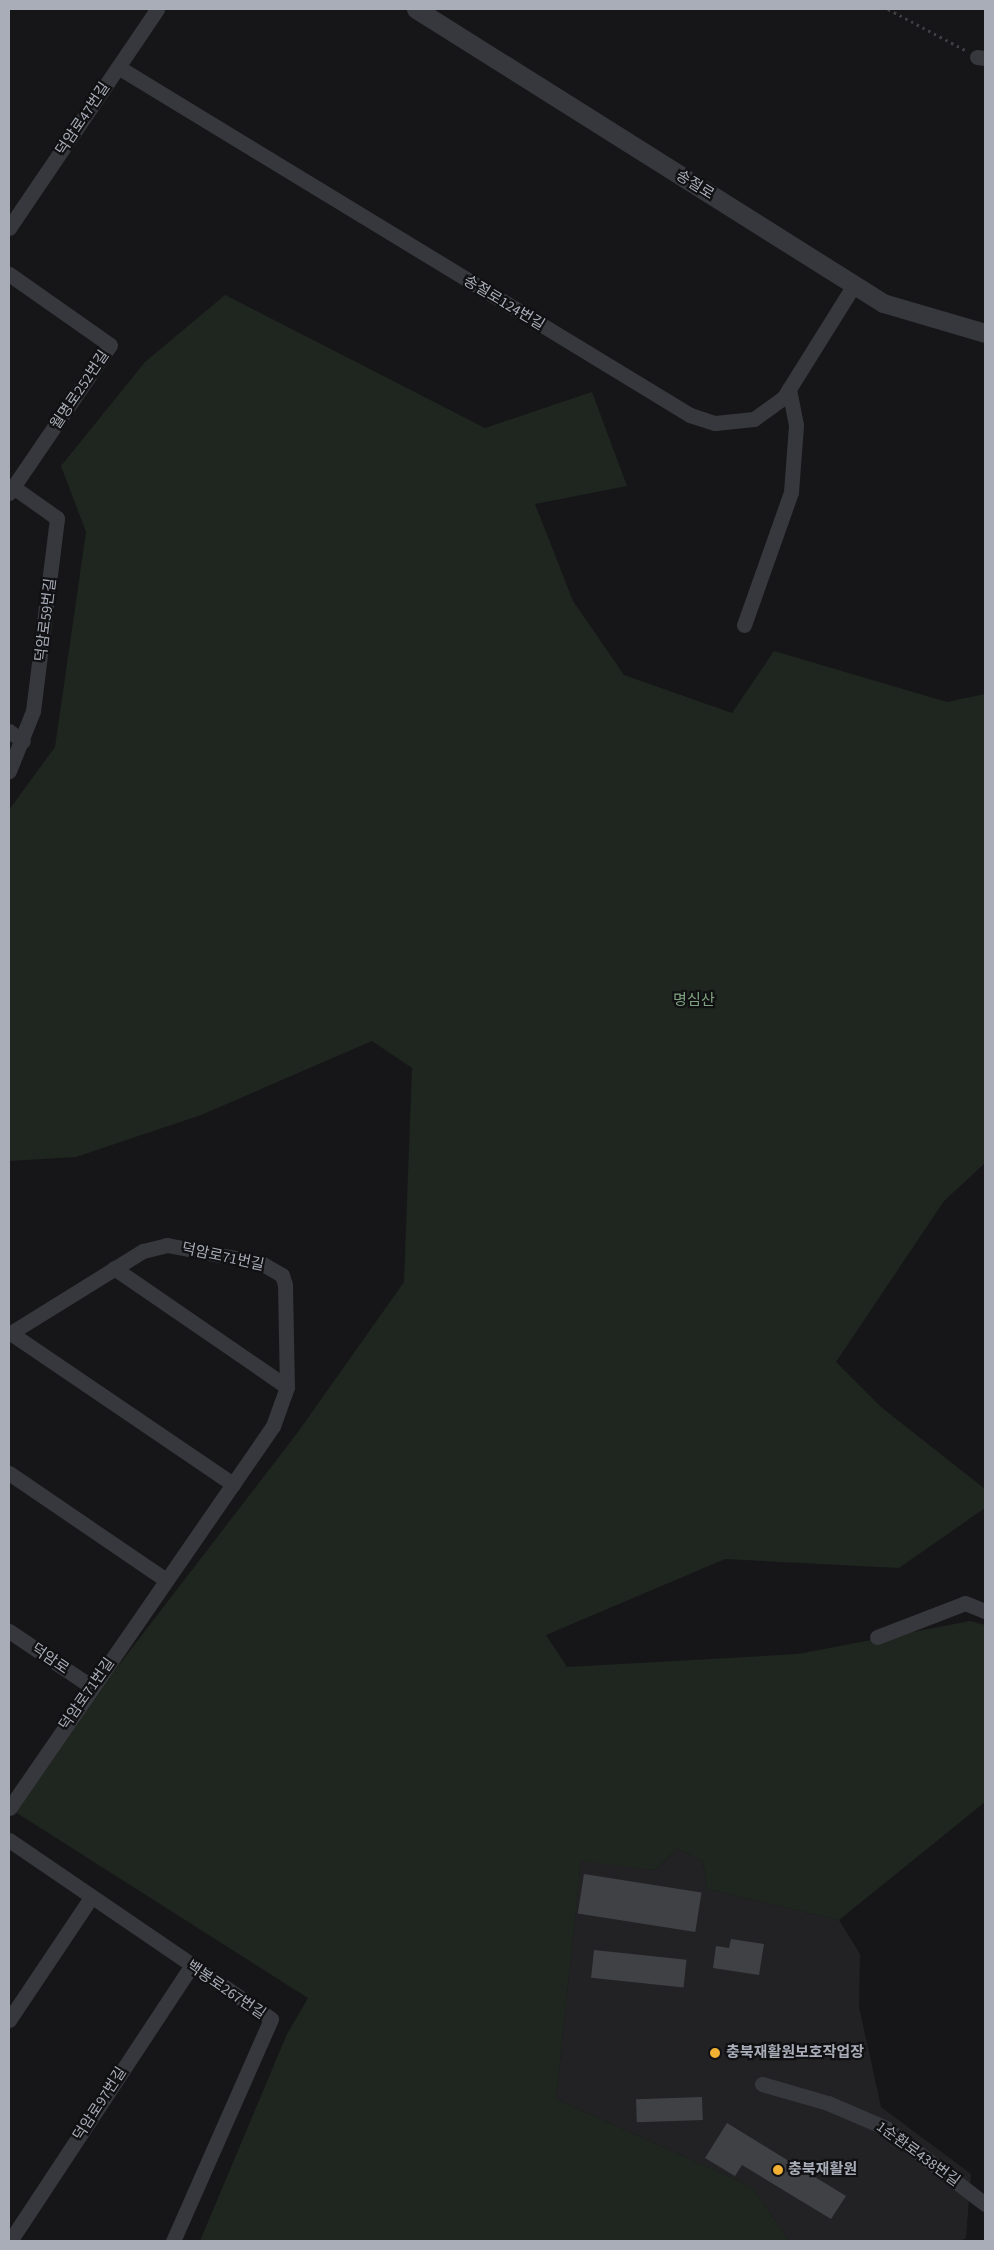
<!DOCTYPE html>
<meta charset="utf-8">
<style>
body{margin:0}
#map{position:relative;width:994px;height:2250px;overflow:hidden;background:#161618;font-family:"Source Sans 3","Noto Sans KR",sans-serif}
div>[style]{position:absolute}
.built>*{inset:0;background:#222225}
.green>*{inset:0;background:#1e261f}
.building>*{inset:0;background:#404145;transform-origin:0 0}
.path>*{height:3px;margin-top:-1.5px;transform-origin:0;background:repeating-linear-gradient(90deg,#3d3f44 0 2.5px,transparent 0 6.5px)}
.minor>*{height:15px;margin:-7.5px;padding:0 7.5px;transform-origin:7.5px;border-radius:7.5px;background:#37383d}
.tertiary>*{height:19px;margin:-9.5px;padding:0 9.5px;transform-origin:9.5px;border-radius:9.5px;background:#37383d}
.dots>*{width:14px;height:14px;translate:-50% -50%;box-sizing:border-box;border:2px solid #111113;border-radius:50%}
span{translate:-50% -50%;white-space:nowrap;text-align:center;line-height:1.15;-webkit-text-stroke:4.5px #111113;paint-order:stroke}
.street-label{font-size:15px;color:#a8adb8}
.park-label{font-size:15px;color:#7fa381}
.poi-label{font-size:15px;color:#a8adb8;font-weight:700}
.left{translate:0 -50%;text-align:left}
.frame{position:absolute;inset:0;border:10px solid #a8adb8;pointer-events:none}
</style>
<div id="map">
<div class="built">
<i style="clip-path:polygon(677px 1849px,703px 1861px,707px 1889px,839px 1920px,860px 1954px,859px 2007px,881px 2107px,971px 2174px,966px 2238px,960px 2241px,789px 2241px,752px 2187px,556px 2099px,581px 1860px,655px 1870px)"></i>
</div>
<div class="green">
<i style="clip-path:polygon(225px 295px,485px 428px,592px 392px,627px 486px,535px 504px,573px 601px,624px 675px,732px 713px,774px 651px,947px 702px,985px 694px,985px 1163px,944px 1201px,836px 1362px,881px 1407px,985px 1489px,985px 1508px,899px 1568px,725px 1559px,546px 1635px,567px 1667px,798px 1654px,970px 1621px,985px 1625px,985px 1802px,839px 1920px,707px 1889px,703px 1861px,677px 1849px,655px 1870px,581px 1861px,556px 2099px,752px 2187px,789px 2241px,200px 2241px,287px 2034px,308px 1998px,9px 1808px,298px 1432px,404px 1282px,412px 1068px,372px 1041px,201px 1115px,76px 1157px,9px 1161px,9px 810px,55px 747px,86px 532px,61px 466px,145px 362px)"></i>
</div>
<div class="building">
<i style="left:584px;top:1874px;width:119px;height:40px;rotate:9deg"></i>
<i style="clip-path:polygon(731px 1939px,764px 1944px,759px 1975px,713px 1968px,716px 1946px,729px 1948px)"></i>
<i style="left:594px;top:1950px;width:93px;height:28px;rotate:6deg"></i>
<i style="left:702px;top:2097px;width:23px;height:66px;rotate:88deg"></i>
<i style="clip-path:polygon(727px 2123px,846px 2196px,831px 2219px,742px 2165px,735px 2176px,705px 2158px)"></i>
</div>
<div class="path">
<i style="left:888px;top:9px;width:87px;rotate:28deg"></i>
</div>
<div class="minor">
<i style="left:977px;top:57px;width:8px;rotate:7deg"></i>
<i style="left:118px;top:67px;width:670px;rotate:31.32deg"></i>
<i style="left:690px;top:415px;width:26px;rotate:18deg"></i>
<i style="left:715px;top:423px;width:39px;rotate:-6deg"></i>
<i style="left:754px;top:419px;width:37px;rotate:-36deg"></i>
<i style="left:784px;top:397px;width:132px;rotate:-58deg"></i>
<i style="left:9px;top:228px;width:264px;rotate:-55.9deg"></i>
<i style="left:9px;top:274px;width:123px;rotate:35.1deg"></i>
<i style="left:110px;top:345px;width:179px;rotate:124.3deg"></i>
<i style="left:744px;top:625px;width:141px;rotate:-70.5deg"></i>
<i style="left:791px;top:492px;width:67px;rotate:-85.7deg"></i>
<i style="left:796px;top:425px;width:37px;rotate:-101deg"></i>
<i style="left:9px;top:731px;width:17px;rotate:36deg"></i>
<i style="left:9px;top:771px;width:65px;rotate:-68.2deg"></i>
<i style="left:33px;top:711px;width:194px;rotate:-82.9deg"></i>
<i style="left:57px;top:518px;width:54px;rotate:-144.8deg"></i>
<i style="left:114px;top:1268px;width:210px;rotate:34.5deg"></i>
<i style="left:9px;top:1332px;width:271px;rotate:34.2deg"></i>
<i style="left:9px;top:1334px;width:158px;rotate:-31.8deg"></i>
<i style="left:143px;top:1251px;width:25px;rotate:-14deg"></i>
<i style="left:167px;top:1245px;width:96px;rotate:10.8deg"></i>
<i style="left:261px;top:1263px;width:24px;rotate:30deg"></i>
<i style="left:282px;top:1275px;width:10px;rotate:73deg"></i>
<i style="left:285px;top:1285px;width:102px;rotate:88.9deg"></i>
<i style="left:287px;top:1387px;width:41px;rotate:109.7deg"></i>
<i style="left:273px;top:1426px;width:464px;rotate:124.6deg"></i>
<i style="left:9px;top:1473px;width:190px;rotate:34.3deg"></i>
<i style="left:9px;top:1631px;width:100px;rotate:34deg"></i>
<i style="left:877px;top:1637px;width:94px;rotate:-21.1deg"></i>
<i style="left:965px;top:1603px;width:22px;rotate:22deg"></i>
<i style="left:9px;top:1840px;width:317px;rotate:34.3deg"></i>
<i style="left:271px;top:2019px;width:243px;rotate:113.8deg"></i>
<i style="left:9px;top:2020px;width:146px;rotate:-56.2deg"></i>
<i style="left:762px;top:2084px;width:69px;rotate:16.1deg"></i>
<i style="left:828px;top:2103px;width:63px;rotate:23.3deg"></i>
<i style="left:886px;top:2128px;width:125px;rotate:37.5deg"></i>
<i style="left:10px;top:2241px;width:328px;rotate:-56.6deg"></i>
</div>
<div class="tertiary">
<i style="left:416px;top:9px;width:552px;rotate:32.19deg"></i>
<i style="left:883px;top:303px;width:106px;rotate:16.4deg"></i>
</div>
<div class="dots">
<i style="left:715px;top:2053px;background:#f2b134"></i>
<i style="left:778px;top:2170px;background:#f2b134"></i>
</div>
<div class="street-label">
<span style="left:83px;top:119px;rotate:-56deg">덕암로47번길</span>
<span style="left:695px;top:185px;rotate:32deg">송절로</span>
<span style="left:504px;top:303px;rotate:31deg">송절로124번길</span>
<span style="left:80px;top:390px;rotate:-56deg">월명로252번길</span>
<span style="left:46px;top:620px;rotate:-83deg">덕암로59번길</span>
<span style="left:223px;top:1257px;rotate:12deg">덕암로71번길</span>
<span style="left:50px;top:1659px;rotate:34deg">덕암로</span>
<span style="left:87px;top:1694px;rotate:-55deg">덕암로71번길</span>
<span style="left:226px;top:1990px;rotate:34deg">백봉로267번길</span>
<span style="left:100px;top:2104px;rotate:-57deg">덕암로97번길</span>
<span style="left:918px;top:2154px;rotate:36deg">1순환로438번길</span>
</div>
<div class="park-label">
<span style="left:694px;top:1001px">명심산</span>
</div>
<div class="poi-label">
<span class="left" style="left:726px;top:2053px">충북재활원보호작업장</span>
<span class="left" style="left:788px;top:2170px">충북재활원</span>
</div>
<div class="frame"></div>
</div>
